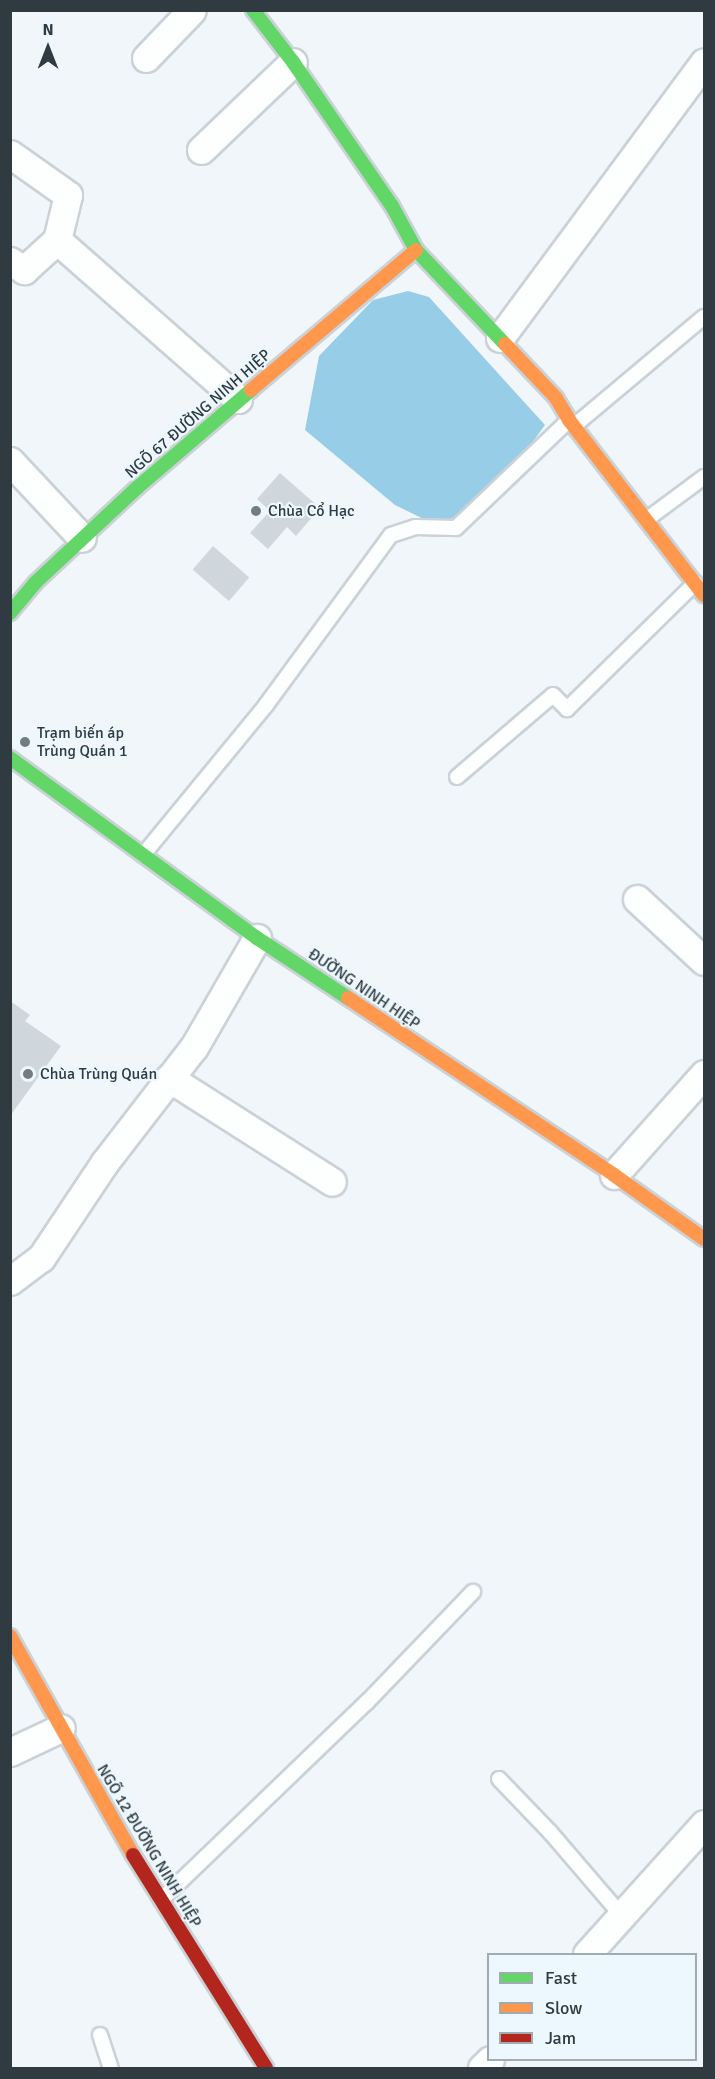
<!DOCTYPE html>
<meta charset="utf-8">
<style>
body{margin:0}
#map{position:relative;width:715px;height:2079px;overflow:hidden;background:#f0f6fa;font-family:Signika,sans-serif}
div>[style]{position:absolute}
.water>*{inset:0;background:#97cde7}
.building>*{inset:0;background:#cfd7dc;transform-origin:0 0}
.roads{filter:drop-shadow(2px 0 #cad2d7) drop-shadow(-2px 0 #cad2d7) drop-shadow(0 2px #cad2d7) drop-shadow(0 -2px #cad2d7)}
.lane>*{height:14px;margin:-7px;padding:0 7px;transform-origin:7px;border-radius:7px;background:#fdfefe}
.street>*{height:27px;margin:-13.5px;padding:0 13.5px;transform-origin:13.5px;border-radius:13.5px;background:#fdfefe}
.fast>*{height:14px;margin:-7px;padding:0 7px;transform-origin:7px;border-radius:7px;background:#63d668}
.slow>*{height:14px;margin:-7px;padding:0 7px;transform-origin:7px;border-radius:7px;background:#ff974d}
.jam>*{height:14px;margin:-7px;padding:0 7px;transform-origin:7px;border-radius:7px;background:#b3261e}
.dots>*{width:16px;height:16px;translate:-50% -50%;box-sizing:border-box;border:3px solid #ecf7fe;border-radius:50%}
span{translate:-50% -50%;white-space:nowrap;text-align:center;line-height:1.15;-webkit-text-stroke:4.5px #ecf7fe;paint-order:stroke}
.street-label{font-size:16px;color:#303b41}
.poi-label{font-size:16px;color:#303b41}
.left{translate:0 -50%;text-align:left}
.frame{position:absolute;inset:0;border:12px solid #303b41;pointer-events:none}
.legend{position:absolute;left:487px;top:1953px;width:210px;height:108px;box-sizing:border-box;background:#ecf7fe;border:2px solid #a1acb2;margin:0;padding:8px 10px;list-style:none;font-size:18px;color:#303b41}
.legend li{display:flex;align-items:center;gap:12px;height:30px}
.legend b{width:30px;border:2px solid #a1acb2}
.north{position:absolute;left:18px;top:18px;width:60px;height:60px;-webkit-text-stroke:4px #ecf7fe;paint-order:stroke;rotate:0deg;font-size:16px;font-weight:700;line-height:24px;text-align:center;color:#303b41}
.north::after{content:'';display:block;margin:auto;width:21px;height:27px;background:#303b41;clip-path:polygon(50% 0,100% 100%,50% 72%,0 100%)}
</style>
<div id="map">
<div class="water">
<i style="clip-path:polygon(408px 291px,429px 297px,545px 425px,521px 458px,471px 512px,434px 524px,395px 505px,305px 430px,319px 356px,373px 300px)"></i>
</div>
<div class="building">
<i style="clip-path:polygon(280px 473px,320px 508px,296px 536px,287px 527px,268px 549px,250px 533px,270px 511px,257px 499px)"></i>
<i style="left:213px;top:546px;width:48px;height:31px;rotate:41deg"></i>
<i style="clip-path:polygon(10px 1001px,30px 1015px,25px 1021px,61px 1046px,10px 1116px)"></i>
</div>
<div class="roads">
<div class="lane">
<i style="left:574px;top:426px;width:170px;rotate:-40deg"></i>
<i style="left:646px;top:520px;width:72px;rotate:-36.6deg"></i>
<i style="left:457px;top:777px;width:126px;rotate:-40.5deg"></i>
<i style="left:553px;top:695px;width:20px;rotate:45deg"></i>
<i style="left:567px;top:709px;width:180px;rotate:-44.5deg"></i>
<i style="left:143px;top:855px;width:194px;rotate:-50.6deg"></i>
<i style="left:266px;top:705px;width:211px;rotate:-53.7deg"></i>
<i style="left:391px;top:535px;width:25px;rotate:-18deg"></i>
<i style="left:415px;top:527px;width:41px;rotate:1.4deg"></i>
<i style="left:456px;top:528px;width:156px;rotate:-43.7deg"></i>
<i style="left:499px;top:1779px;width:74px;rotate:46.1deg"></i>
<i style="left:550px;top:1832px;width:111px;rotate:49.4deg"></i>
<i style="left:161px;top:1900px;width:286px;rotate:-43.9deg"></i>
<i style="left:367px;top:1702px;width:153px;rotate:-46.1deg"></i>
<i style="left:100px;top:2035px;width:35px;rotate:72deg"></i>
</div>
<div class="street">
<i style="left:146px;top:58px;width:66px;rotate:-46.2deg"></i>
<i style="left:201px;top:150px;width:127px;rotate:-43.7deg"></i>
<i style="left:10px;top:154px;width:71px;rotate:35.3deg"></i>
<i style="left:68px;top:195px;width:46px;rotate:103.7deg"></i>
<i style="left:57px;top:240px;width:241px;rotate:41.3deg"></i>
<i style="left:10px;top:261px;width:17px;rotate:33deg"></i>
<i style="left:24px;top:270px;width:45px;rotate:-42.3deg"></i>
<i style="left:500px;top:338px;width:343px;rotate:-53.5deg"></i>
<i style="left:10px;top:461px;width:105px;rotate:46.9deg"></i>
<i style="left:637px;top:899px;width:91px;rotate:42.8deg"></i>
<i style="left:169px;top:1078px;width:193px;rotate:32.5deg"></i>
<i style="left:614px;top:1175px;width:135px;rotate:-48.3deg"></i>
<i style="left:10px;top:1281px;width:39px;rotate:-37deg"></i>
<i style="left:41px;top:1258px;width:115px;rotate:-56.3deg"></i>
<i style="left:105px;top:1162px;width:145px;rotate:-52.3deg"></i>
<i style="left:194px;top:1047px;width:126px;rotate:-60deg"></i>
<i style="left:10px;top:1752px;width:56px;rotate:-25.2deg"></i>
<i style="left:587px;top:1954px;width:175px;rotate:-48deg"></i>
<i style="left:482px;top:2068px;width:11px;rotate:-45deg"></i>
</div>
<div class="fast">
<i style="left:253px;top:10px;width:66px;rotate:52.4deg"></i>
<i style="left:293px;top:62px;width:175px;rotate:55.5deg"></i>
<i style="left:392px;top:206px;width:50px;rotate:61.4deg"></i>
<i style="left:416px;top:250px;width:129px;rotate:46.6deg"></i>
<i style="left:10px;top:613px;width:40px;rotate:-50deg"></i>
<i style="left:36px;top:582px;width:139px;rotate:-43deg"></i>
<i style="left:138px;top:487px;width:149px;rotate:-40.6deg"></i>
<i style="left:10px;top:758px;width:306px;rotate:36.1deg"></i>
<i style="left:257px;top:938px;width:109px;rotate:33.4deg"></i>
</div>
<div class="slow">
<i style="left:505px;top:344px;width:74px;rotate:46.6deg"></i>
<i style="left:556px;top:398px;width:26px;rotate:59deg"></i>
<i style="left:569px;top:420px;width:221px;rotate:52.4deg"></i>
<i style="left:251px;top:390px;width:216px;rotate:-40.3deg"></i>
<i style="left:348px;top:998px;width:320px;rotate:33.6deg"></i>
<i style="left:614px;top:1175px;width:110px;rotate:35.4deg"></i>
<i style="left:10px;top:1636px;width:251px;rotate:60.7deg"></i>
</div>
<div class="jam">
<i style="left:133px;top:1855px;width:251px;rotate:58deg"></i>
</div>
</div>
<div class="dots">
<i style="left:256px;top:511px;background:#737c82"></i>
<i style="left:25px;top:742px;background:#737c82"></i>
<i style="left:28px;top:1074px;background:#737c82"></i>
</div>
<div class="street-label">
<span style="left:198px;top:414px;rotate:-41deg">NGÕ 67 ĐƯỜNG NINH HIỆP</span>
<span style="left:364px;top:989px;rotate:34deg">ĐƯỜNG NINH HIỆP</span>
<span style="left:149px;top:1846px;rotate:59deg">NGÕ 12 ĐƯỜNG NINH HIỆP</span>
</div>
<div class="poi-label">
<span class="left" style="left:268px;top:511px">Chùa Cổ Hạc</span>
<span class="left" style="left:37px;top:742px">Trạm biến áp<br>Trùng Quán 1</span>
<span class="left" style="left:40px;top:1074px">Chùa Trùng Quán</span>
</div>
<div class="frame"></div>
<ul class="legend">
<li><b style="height:8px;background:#63d668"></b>Fast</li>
<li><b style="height:8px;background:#ff974d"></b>Slow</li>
<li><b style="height:8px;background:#b3261e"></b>Jam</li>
</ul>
<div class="north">N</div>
</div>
